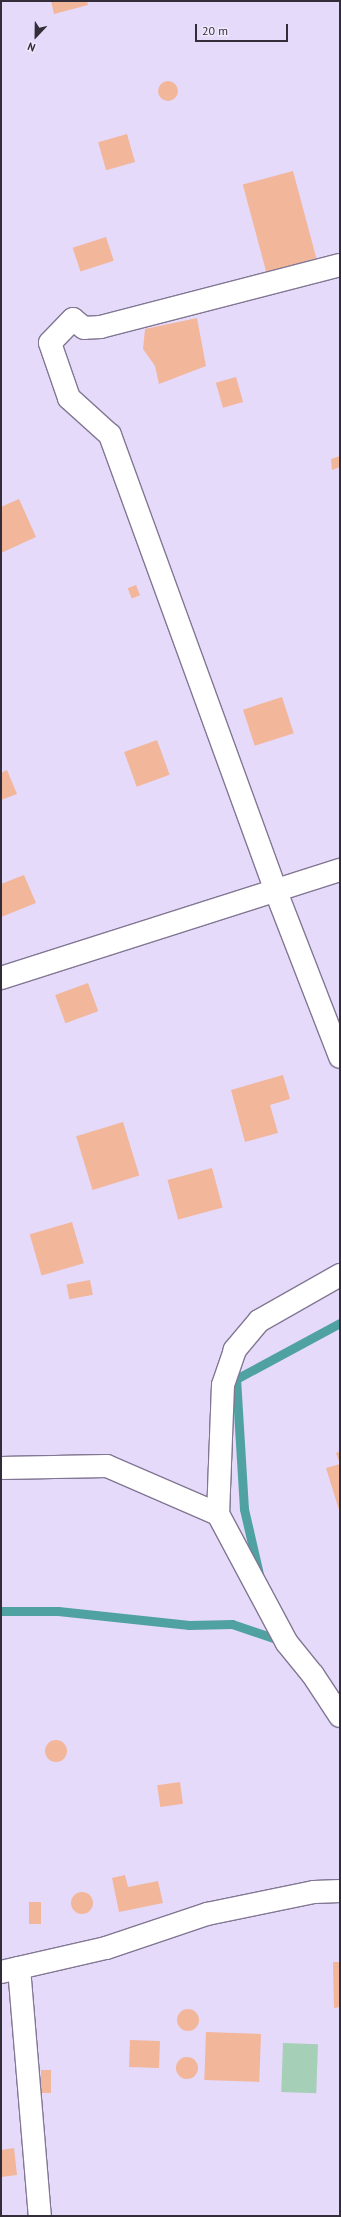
<!DOCTYPE html>
<style>
body{margin:0}
#map{position:relative;width:341px;height:2217px;overflow:hidden;background:#e5daf9;font-family:"PT Sans",sans-serif}
div>[style]{position:absolute}
.green>*{inset:0;background:#a6cfb7;transform-origin:0 0}
.stream>*{height:9px;margin:-4.5px;padding:0 4.5px;transform-origin:4.5px;border-radius:4.5px;background:#50a1a2}
.building>*{inset:0;background:#f2b69b;transform-origin:0 0}
.round{border-radius:50%}
.roads{filter:drop-shadow(1px 0 #827793) drop-shadow(-1px 0 #827793) drop-shadow(0 1px #827793) drop-shadow(0 -1px #827793)}
.minor>*{height:22px;margin:-11px;padding:0 11px;transform-origin:11px;border-radius:11px;background:#fff}
span{translate:-50% -50%;white-space:nowrap;text-align:center;line-height:1.15;-webkit-text-stroke:3px #f0e9fc;paint-order:stroke}
.frame{position:absolute;inset:0;border:2px solid #322d39;pointer-events:none}
.north{position:absolute;left:16px;top:16px;width:40px;height:40px;-webkit-text-stroke:3px #f0e9fc;paint-order:stroke;rotate:202deg;font-size:11px;font-weight:700;line-height:16px;text-align:center;color:#322d39}
.north::after{content:'';display:block;margin:auto;width:14px;height:18px;background:#322d39;clip-path:polygon(50% 0,100% 100%,50% 72%,0 100%)}
.scale{position:absolute;left:195px;top:24px;width:93px;height:18px;box-sizing:border-box;border:2px solid #322d39;border-top:0;padding-left:5px;font-size:12px;line-height:14px;white-space:nowrap;color:#322d39;-webkit-text-stroke:3px #f0e9fc;paint-order:stroke}
</style>
<div id="map">
<div class="green">
<i style="left:283px;top:2043px;width:35px;height:49px;rotate:2deg"></i>
</div>
<div class="stream">
<i style="left:259px;top:1574px;width:67px;rotate:-103deg"></i>
<i style="left:244px;top:1509px;width:130px;rotate:-93.5deg"></i>
<i style="left:236px;top:1379px;width:118px;rotate:-28.3deg"></i>
<i style="left:1px;top:1611px;width:57px"></i>
<i style="left:58px;top:1611px;width:132px;rotate:6.1deg"></i>
<i style="left:189px;top:1625px;width:43px;rotate:-1.3deg"></i>
<i style="left:232px;top:1624px;width:53px;rotate:18.8deg"></i>
</div>
<div class="building">
<i style="clip-path:polygon(51px 1px,87px 1px,88px 5px,54px 14px)"></i>
<i class="round" style="left:158px;top:81px;width:20px;height:20px"></i>
<i style="left:127px;top:134px;width:29px;height:30px;rotate:74deg"></i>
<i style="left:293px;top:171px;width:98px;height:52px;rotate:75deg"></i>
<i style="left:106px;top:237px;width:25px;height:35px;rotate:72deg"></i>
<i style="clip-path:polygon(197px 318px,206px 366px,159px 384px,155px 366px,143px 349px,145px 329px)"></i>
<i style="left:236px;top:377px;width:26px;height:21px;rotate:74deg"></i>
<i style="clip-path:polygon(340px 456px,340px 467px,332px 470px,331px 459px)"></i>
<i style="clip-path:polygon(19px 499px,36px 537px,1px 553px,1px 507px)"></i>
<i style="left:136px;top:585px;width:11px;height:9px;rotate:68deg"></i>
<i style="left:282px;top:697px;width:38px;height:41px;rotate:72deg"></i>
<i style="left:157px;top:740px;width:37px;height:35px;rotate:70deg"></i>
<i style="clip-path:polygon(7px 770px,17px 794px,1px 800px,1px 773px)"></i>
<i style="clip-path:polygon(24px 875px,36px 903px,1px 917px,1px 884px)"></i>
<i style="left:88px;top:983px;width:30px;height:35px;rotate:70deg"></i>
<i style="clip-path:polygon(283px 1075px,290px 1099px,270px 1105px,278px 1133px,245px 1142px,231px 1090px)"></i>
<i style="left:123px;top:1122px;width:56px;height:49px;rotate:73deg"></i>
<i style="left:212px;top:1168px;width:41px;height:46px;rotate:75deg"></i>
<i style="left:72px;top:1222px;width:43px;height:44px;rotate:74deg"></i>
<i style="left:90px;top:1280px;width:15px;height:24px;rotate:79deg"></i>
<i style="clip-path:polygon(340px 1451px,340px 1513px,326px 1468px,340px 1464px,336px 1453px)"></i>
<i class="round" style="left:45px;top:1740px;width:22px;height:22px"></i>
<i style="left:180px;top:1782px;width:22px;height:23px;rotate:82deg"></i>
<i style="clip-path:polygon(125px 1875px,128px 1887px,158px 1881px,163px 1903px,119px 1912px,112px 1878px)"></i>
<i class="round" style="left:71px;top:1892px;width:22px;height:22px"></i>
<i style="left:29px;top:1902px;width:12px;height:22px"></i>
<i style="clip-path:polygon(333px 1962px,340px 1962px,340px 2007px,334px 2008px)"></i>
<i class="round" style="left:177px;top:2009px;width:22px;height:22px"></i>
<i style="left:206px;top:2032px;width:55px;height:48px;rotate:2deg"></i>
<i style="left:130px;top:2040px;width:30px;height:27px;rotate:2deg"></i>
<i class="round" style="left:176px;top:2057px;width:22px;height:22px"></i>
<i style="left:41px;top:2070px;width:10px;height:23px"></i>
<i style="clip-path:polygon(14px 2148px,17px 2175px,1px 2177px,1px 2150px)"></i>
</div>
<div class="roads">
<div class="minor">
<i style="left:340px;top:265px;width:247px;rotate:165.5deg"></i>
<i style="left:101px;top:327px;width:17px;rotate:177deg"></i>
<i style="left:84px;top:328px;width:14px;rotate:-141deg"></i>
<i style="left:73px;top:319px;width:33px;rotate:134deg"></i>
<i style="left:50px;top:343px;width:58px;rotate:70.9deg"></i>
<i style="left:69px;top:398px;width:55px;rotate:42.1deg"></i>
<i style="left:110px;top:435px;width:483px;rotate:70deg"></i>
<i style="left:275px;top:889px;width:180px;rotate:68.8deg"></i>
<i style="left:1px;top:978px;width:356px;rotate:-17.7deg"></i>
<i style="left:340px;top:1275px;width:93px;rotate:150.4deg"></i>
<i style="left:259px;top:1321px;width:38px;rotate:130deg"></i>
<i style="left:235px;top:1350px;width:37px;rotate:109deg"></i>
<i style="left:223px;top:1385px;width:129px;rotate:92.2deg"></i>
<i style="left:218px;top:1514px;width:146px;rotate:61.9deg"></i>
<i style="left:287px;top:1643px;width:41px;rotate:50.9deg"></i>
<i style="left:313px;top:1675px;width:49px;rotate:56.6deg"></i>
<i style="left:1px;top:1468px;width:106px;rotate:-1.1deg"></i>
<i style="left:107px;top:1466px;width:121px;rotate:23.4deg"></i>
<i style="left:19px;top:1968px;width:249px;rotate:85.2deg"></i>
<i style="left:1px;top:1972px;width:108px;rotate:-12.9deg"></i>
<i style="left:106px;top:1948px;width:107px;rotate:-18.6deg"></i>
<i style="left:207px;top:1914px;width:109px;rotate:-11.6deg"></i>
<i style="left:314px;top:1892px;width:26px;rotate:-2deg"></i>
</div>
</div>
<div class="frame"></div>
<div class="north">N</div>
<div class="scale">20 m</div>
</div>
